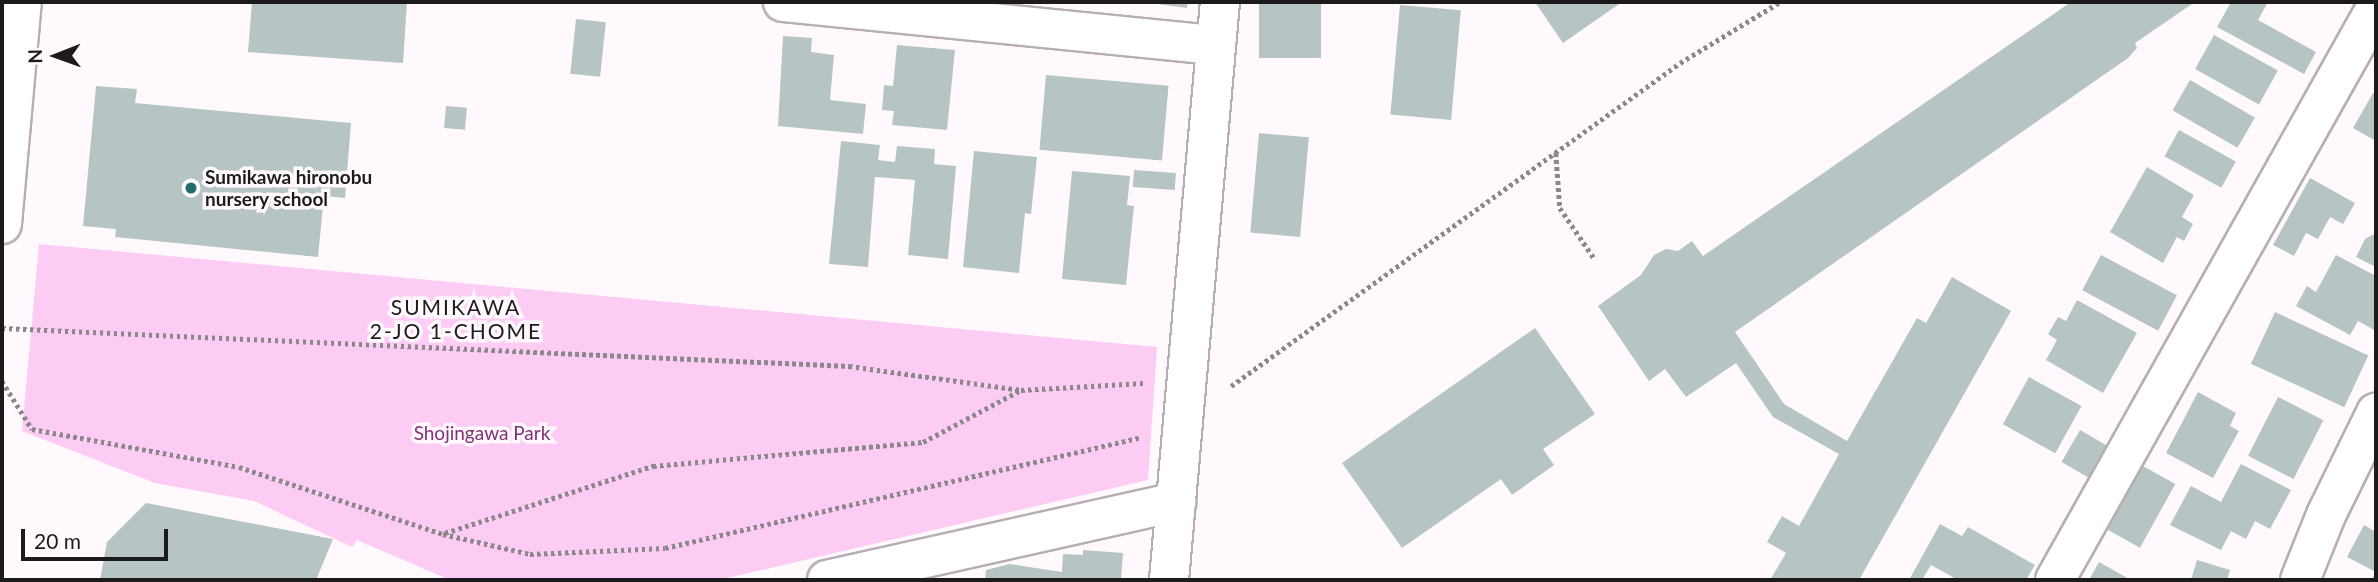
<!DOCTYPE html>
<style>
body{margin:0}
#map{position:relative;width:2378px;height:582px;overflow:hidden;background:#fff9fd;font-family:Lato,sans-serif}
div>[style]{position:absolute}
.green>*{inset:0;background:#fdccf4}
.building>*{inset:0;background:#b7c4c4;transform-origin:0 0}
.path>*{height:4.5px;margin-top:-2.25px;transform-origin:0;background:repeating-linear-gradient(90deg,#8c878b 0 3.5px,transparent 0 7px)}
.roads{filter:drop-shadow(2px 0 #b7aeb5) drop-shadow(-2px 0 #b7aeb5) drop-shadow(0 2px #b7aeb5) drop-shadow(0 -2px #b7aeb5)}
.minor>*{height:38px;margin:-19px;padding:0 19px;transform-origin:19px;border-radius:19px;background:#fff}
.dots>*{width:19px;height:19px;translate:-50% -50%;box-sizing:border-box;border:4px solid #fff9fd;border-radius:50%}
span{translate:-50% -50%;white-space:nowrap;text-align:center;line-height:1.15;-webkit-text-stroke:7px #fff9fd;paint-order:stroke}
.poi-label{font-size:19px;color:#1d1a1d;font-weight:700}
.left{translate:0 -50%;text-align:left}
.park-label{font-size:19px;color:#833278}
.neighbourhood-label{font-size:21px;color:#1d1a1d;letter-spacing:2px}
.frame{position:absolute;inset:0;border:4px solid #1d1a1d;pointer-events:none}
.north{position:absolute;left:21px;top:21px;width:70px;height:70px;-webkit-text-stroke:5px #fff9fd;paint-order:stroke;rotate:269deg;font-size:19px;font-weight:700;line-height:28px;text-align:center;color:#1d1a1d}
.north::after{content:'';display:block;margin:auto;width:24px;height:32px;background:#1d1a1d;clip-path:polygon(50% 0,100% 100%,50% 72%,0 100%)}
.scale{position:absolute;left:21px;top:529px;width:147px;height:32px;box-sizing:border-box;border:4px solid #1d1a1d;border-top:0;padding-left:9px;font-size:21px;line-height:24px;white-space:nowrap;color:#1d1a1d;-webkit-text-stroke:5px #fff9fd;paint-order:stroke}
</style>
<div id="map">
<div class="green">
<i style="clip-path:polygon(39px 244px,1157px 347px,1148px 480px,719px 580px,450px 580px,357px 540px,352px 547px,254px 501px,155px 483px,22px 431px)"></i>
</div>
<div class="building">
<i style="clip-path:polygon(252px 2px,407px 2px,403px 63px,248px 52px)"></i>
<i style="clip-path:polygon(1142px 2px,1188px 2px,1187px 8px)"></i>
<i style="left:1259px;top:2px;width:62px;height:56px"></i>
<i style="clip-path:polygon(1535px 2px,1622px 2px,1563px 43px)"></i>
<i style="clip-path:polygon(2071px 2px,2195px 2px,2135px 43px,2137px 48px,2128px 58px,1735px 332px,1784px 404px,1847px 441px,1917px 318px,1926px 323px,1952px 277px,2011px 311px,1859px 580px,1770px 580px,1786px 553px,1767px 542px,1782px 516px,1799px 526px,1839px 454px,1773px 417px,1736px 363px,1686px 397px,1665px 369px,1649px 381px,1598px 306px,1641px 275px,1654px 255px,1666px 249px,1678px 251px,1692px 241px,1703px 256px)"></i>
<i style="clip-path:polygon(2231px 2px,2268px 2px,2258px 20px,2316px 52px,2304px 74px,2217px 27px)"></i>
<i style="left:1400px;top:5px;width:61px;height:110px;rotate:5deg"></i>
<i style="left:576px;top:19px;width:30px;height:55px;rotate:6deg"></i>
<i style="left:2214px;top:35px;width:73px;height:39px;rotate:29deg"></i>
<i style="clip-path:polygon(783px 36px,812px 38px,811px 52px,834px 55px,830px 100px,866px 104px,863px 134px,778px 126px)"></i>
<i style="clip-path:polygon(897px 45px,955px 50px,947px 130px,892px 125px,894px 111px,882px 110px,884px 85px,893px 86px)"></i>
<i style="left:1046px;top:75px;width:123px;height:75px;rotate:5deg"></i>
<i style="left:2190px;top:80px;width:75px;height:35px;rotate:30deg"></i>
<i style="clip-path:polygon(96px 86px,137px 89px,135px 103px,351px 123px,345px 198px,324px 196px,318px 257px,115px 237px,116px 229px,83px 226px)"></i>
<i style="clip-path:polygon(2373px 93px,2376px 95px,2376px 141px,2353px 128px)"></i>
<i style="left:446px;top:106px;width:21px;height:22px;rotate:5deg"></i>
<i style="left:2179px;top:130px;width:65px;height:30px;rotate:29deg"></i>
<i style="left:1259px;top:133px;width:50px;height:100px;rotate:5deg"></i>
<i style="clip-path:polygon(841px 141px,880px 145px,878px 160px,895px 162px,897px 146px,935px 149px,934px 164px,956px 166px,948px 259px,908px 255px,915px 180px,875px 177px,868px 267px,829px 264px)"></i>
<i style="clip-path:polygon(974px 151px,1037px 157px,1031px 214px,1025px 213px,1019px 273px,963px 267px)"></i>
<i style="clip-path:polygon(2147px 167px,2194px 195px,2182px 217px,2193px 224px,2184px 241px,2177px 237px,2163px 263px,2110px 232px)"></i>
<i style="left:1134px;top:170px;width:42px;height:17px;rotate:4deg"></i>
<i style="clip-path:polygon(1072px 171px,1130px 176px,1127px 205px,1134px 206px,1126px 285px,1062px 279px)"></i>
<i style="clip-path:polygon(2310px 178px,2355px 203px,2343px 224px,2330px 217px,2318px 239px,2306px 233px,2294px 256px,2273px 245px)"></i>
<i style="clip-path:polygon(2376px 233px,2376px 267px,2356px 257px,2365px 239px)"></i>
<i style="left:2101px;top:255px;width:86px;height:40px;rotate:28deg"></i>
<i style="clip-path:polygon(2336px 255px,2376px 276px,2376px 331px,2358px 321px,2350px 335px,2296px 306px,2307px 286px,2316px 292px)"></i>
<i style="clip-path:polygon(2077px 300px,2137px 333px,2103px 393px,2046px 360px,2057px 340px,2048px 334px,2058px 317px,2066px 321px)"></i>
<i style="left:2275px;top:312px;width:103px;height:57px;rotate:25deg"></i>
<i style="clip-path:polygon(1535px 328px,1595px 414px,1543px 449px,1554px 465px,1512px 495px,1501px 479px,1402px 548px,1342px 463px)"></i>
<i style="left:2029px;top:377px;width:60px;height:54px;rotate:29deg"></i>
<i style="clip-path:polygon(2198px 392px,2236px 413px,2230px 426px,2239px 431px,2213px 478px,2166px 453px)"></i>
<i style="left:2278px;top:397px;width:51px;height:66px;rotate:27deg"></i>
<i style="left:2080px;top:430px;width:36px;height:37px;rotate:30deg"></i>
<i style="clip-path:polygon(2241px 464px,2291px 490px,2270px 529px,2255px 521px,2246px 539px,2231px 531px,2221px 550px,2170px 525px,2191px 486px,2221px 502px)"></i>
<i style="left:2143px;top:466px;width:37px;height:73px;rotate:29deg"></i>
<i style="clip-path:polygon(146px 503px,333px 539px,316px 580px,100px 580px,107px 542px)"></i>
<i style="clip-path:polygon(1940px 524px,1962px 536px,1968px 527px,2035px 565px,2026px 580px,1958px 580px,1931px 565px,1922px 580px,1909px 580px)"></i>
<i style="clip-path:polygon(2364px 525px,2376px 532px,2376px 580px,2371px 580px,2376px 572px,2347px 557px)"></i>
<i style="clip-path:polygon(1083px 550px,1123px 553px,1121px 580px,985px 580px,986px 570px,1010px 564px,1062px 572px,1063px 554px,1083px 555px)"></i>
<i style="clip-path:polygon(2197px 560px,2230px 570px,2227px 580px,2191px 580px)"></i>
<i style="clip-path:polygon(2099px 562px,2131px 580px,2089px 580px)"></i>
</div>
<div class="path">
<i style="left:1556px;top:153px;width:55px;rotate:85.8deg"></i>
<i style="left:1560px;top:208px;width:60px;rotate:55.8deg"></i>
<i style="left:2px;top:328px;width:848px;rotate:2.57deg"></i>
<i style="left:849px;top:366px;width:174px;rotate:7.9deg"></i>
<i style="left:1021px;top:390px;width:122px;rotate:-3.3deg"></i>
<i style="left:2px;top:381px;width:57px;rotate:58deg"></i>
<i style="left:32px;top:429px;width:210px;rotate:10.4deg"></i>
<i style="left:239px;top:467px;width:215px;rotate:18.2deg"></i>
<i style="left:443px;top:534px;width:89px;rotate:12.9deg"></i>
<i style="left:530px;top:554px;width:135px;rotate:-2.5deg"></i>
<i style="left:665px;top:548px;width:487px;rotate:-13.1deg"></i>
<i style="left:1231px;top:386px;width:553px;rotate:-35.73deg"></i>
<i style="left:1680px;top:63px;width:117px;rotate:-31.4deg"></i>
<i style="left:445px;top:533px;width:219px;rotate:-17.9deg"></i>
<i style="left:653px;top:466px;width:271px;rotate:-5.1deg"></i>
<i style="left:923px;top:442px;width:111px;rotate:-28deg"></i>
</div>
<div class="roads">
<div class="minor">
<i style="left:783px;top:2px;width:435px;rotate:5.7deg"></i>
<i style="left:2px;top:224px;width:223px;rotate:-84.9deg"></i>
<i style="left:827px;top:580px;width:358px;rotate:-12.6deg"></i>
<i style="left:1169px;top:580px;width:580px;rotate:-84.96deg"></i>
<i style="left:2055px;top:580px;width:656px;rotate:-60.7deg"></i>
<i style="left:2300px;top:580px;width:70px;rotate:-68.2deg"></i>
<i style="left:2326px;top:515px;width:114px;rotate:-63.9deg"></i>
</div>
</div>
<div class="dots">
<i style="left:191px;top:188px;background:#216c6b"></i>
</div>
<div class="poi-label">
<span class="left" style="left:205px;top:188px">Sumikawa hironobu<br>nursery school</span>
</div>
<div class="park-label">
<span style="left:482px;top:433px">Shojingawa Park</span>
</div>
<div class="neighbourhood-label">
<span style="left:456px;top:319px">SUMIKAWA<br>2-JO 1-CHOME</span>
</div>
<div class="frame"></div>
<div class="north">N</div>
<div class="scale">20 m</div>
</div>
